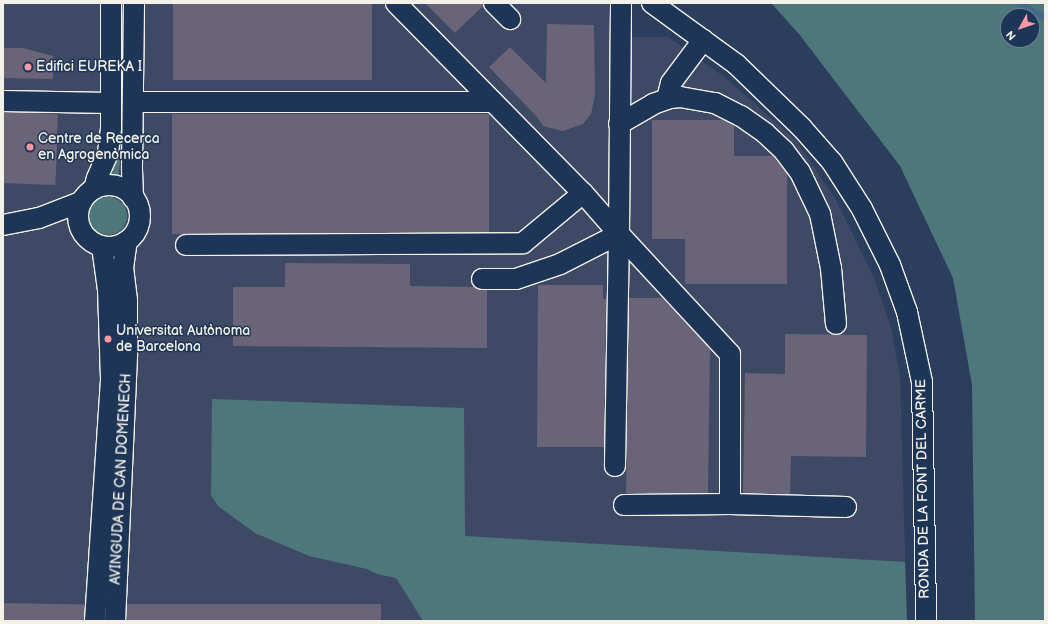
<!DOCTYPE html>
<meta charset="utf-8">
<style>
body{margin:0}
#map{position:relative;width:1048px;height:624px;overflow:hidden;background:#2c3e5d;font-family:"Balsamiq Sans",sans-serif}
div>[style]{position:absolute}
.built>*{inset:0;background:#3e4965}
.green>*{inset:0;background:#4e777b;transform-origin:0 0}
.round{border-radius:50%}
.stream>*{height:5.5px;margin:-2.75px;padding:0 2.75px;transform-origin:2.75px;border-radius:2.75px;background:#44688b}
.building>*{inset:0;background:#696477;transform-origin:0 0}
.roads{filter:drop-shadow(1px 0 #f4f1e8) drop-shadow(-1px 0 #f4f1e8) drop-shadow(0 1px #f4f1e8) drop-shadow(0 -1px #f4f1e8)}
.minor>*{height:20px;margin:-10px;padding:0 10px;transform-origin:10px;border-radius:10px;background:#1d3557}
.minor>.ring{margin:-10px;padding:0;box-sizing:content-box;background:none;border:20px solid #1d3557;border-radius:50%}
.dots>*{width:11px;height:11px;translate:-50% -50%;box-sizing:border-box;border:2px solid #1d3557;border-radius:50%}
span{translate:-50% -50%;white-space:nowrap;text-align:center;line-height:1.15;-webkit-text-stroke:3px #1d3557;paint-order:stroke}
.poi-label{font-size:14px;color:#f4f1e8}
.left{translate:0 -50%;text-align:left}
.street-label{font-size:14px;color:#f4f1e8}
.frame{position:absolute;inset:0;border:4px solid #f4f1e8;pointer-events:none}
.north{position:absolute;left:1000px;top:8px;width:40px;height:40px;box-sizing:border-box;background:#1d3557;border:1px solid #738091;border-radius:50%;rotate:230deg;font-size:11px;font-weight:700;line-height:16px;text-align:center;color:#f4f1e8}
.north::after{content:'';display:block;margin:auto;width:14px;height:18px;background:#ff9aa2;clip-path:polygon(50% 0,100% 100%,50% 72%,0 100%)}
</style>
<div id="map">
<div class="built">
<i style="clip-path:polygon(3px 3px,609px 3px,609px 37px,668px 37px,726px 78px,796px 140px,836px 200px,874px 278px,891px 327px,900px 376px,907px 621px,3px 621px)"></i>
</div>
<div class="green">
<i style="left:120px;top:3px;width:6px;height:116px"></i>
<i style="clip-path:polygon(evenodd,771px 3px,1045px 3px,1045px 621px,975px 621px,972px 385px,953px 278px,900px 166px,799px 34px,771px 3px,1008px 16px,1032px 16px,1032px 40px,1008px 40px,1008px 16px)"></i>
<i style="left:119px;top:131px;width:6px;height:46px;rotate:9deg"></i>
<i class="round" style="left:89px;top:197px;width:38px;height:38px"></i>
<i style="clip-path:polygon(212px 399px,464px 408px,465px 536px,905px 562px,907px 621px,423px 621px,396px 578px,377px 574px,367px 569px,309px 556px,255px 533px,218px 506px,211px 495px)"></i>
</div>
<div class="stream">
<i style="left:1021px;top:3px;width:28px;rotate:32deg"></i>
</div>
<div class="building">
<i style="left:173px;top:3px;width:199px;height:77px"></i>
<i style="clip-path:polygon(425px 3px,483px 3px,483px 6px,455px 33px)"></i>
<i style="clip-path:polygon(547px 24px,594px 25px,595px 95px,591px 114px,583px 124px,563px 131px,543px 126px,537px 117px,489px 67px,510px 47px,546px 83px)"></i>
<i style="clip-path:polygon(3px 48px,23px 48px,53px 56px,53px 79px,3px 78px)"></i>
<i style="left:3px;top:112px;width:55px;height:71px;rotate:2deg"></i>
<i style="left:172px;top:114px;width:317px;height:120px"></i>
<i style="clip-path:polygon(652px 120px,724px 120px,734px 125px,734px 156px,773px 156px,775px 159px,787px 173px,787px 284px,685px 284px,685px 239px,652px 239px)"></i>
<i style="clip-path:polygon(285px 263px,410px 264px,410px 286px,474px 287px,487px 290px,487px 348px,233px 346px,233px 287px,285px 287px)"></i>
<i style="clip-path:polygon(538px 285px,603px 285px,603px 299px,606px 299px,604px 447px,537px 447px)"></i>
<i style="clip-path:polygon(629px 298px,662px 298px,710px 349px,708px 493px,626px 493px)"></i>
<i style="clip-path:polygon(785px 334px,867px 335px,866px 457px,791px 456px,790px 494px,743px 493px,745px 373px,785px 374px)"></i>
<i style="left:3px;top:603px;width:82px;height:18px;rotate:1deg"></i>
<i style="left:127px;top:604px;width:254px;height:17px"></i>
</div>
<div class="roads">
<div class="minor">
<i style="left:396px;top:3px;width:267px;rotate:45.5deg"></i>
<i style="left:583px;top:193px;width:55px;rotate:48.7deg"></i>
<i style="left:619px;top:234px;width:232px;rotate:91deg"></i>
<i style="left:494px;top:3px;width:23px;rotate:45deg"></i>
<i style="left:621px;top:3px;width:231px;rotate:90.5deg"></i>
<i style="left:619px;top:234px;width:163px;rotate:47.2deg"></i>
<i style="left:730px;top:354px;width:150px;rotate:90deg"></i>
<i style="left:652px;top:3px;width:104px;rotate:36deg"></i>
<i style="left:736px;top:64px;width:92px;rotate:44.1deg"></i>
<i style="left:802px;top:128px;width:45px;rotate:48.6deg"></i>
<i style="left:832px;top:162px;width:56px;rotate:57.4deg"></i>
<i style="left:862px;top:209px;width:63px;rotate:63.4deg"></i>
<i style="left:890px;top:265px;width:50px;rotate:70.1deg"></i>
<i style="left:907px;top:312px;width:72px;rotate:77.9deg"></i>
<i style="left:922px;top:382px;width:239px;rotate:89deg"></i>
<i style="left:667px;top:99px;width:16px;rotate:-76deg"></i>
<i style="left:671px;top:83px;width:54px;rotate:-53.3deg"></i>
<i style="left:3px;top:101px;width:107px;rotate:1.1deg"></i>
<i style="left:133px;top:102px;width:360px"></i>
<i style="left:619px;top:124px;width:39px;rotate:-30deg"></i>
<i style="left:653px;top:104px;width:18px;rotate:-19deg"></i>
<i style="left:670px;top:98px;width:10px;rotate:-6deg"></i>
<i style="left:680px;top:97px;width:36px;rotate:10deg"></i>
<i style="left:715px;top:103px;width:29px;rotate:27deg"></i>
<i style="left:741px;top:116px;width:29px;rotate:35deg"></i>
<i style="left:765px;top:133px;width:26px;rotate:43deg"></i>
<i style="left:784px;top:151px;width:26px;rotate:53deg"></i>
<i style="left:800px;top:172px;width:47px;rotate:64.5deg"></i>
<i style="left:820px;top:214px;width:55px;rotate:78.5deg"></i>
<i style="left:831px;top:268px;width:56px;rotate:84.9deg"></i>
<i class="ring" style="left:78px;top:185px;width:42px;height:42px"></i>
<i style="left:94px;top:189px;width:11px;rotate:-75deg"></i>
<i style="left:97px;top:178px;width:27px;rotate:-66deg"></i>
<i style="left:108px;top:153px;width:26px;rotate:-83deg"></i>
<i style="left:111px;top:127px;width:124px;rotate:-90deg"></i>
<i style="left:133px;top:198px;width:31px;rotate:-92deg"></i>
<i style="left:132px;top:167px;width:164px;rotate:-89.3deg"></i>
<i style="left:3px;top:225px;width:37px;rotate:-11deg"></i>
<i style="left:39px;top:218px;width:45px;rotate:-20.9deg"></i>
<i style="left:186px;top:245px;width:337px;rotate:-0.3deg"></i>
<i style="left:523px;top:243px;width:78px;rotate:-39.8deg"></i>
<i style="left:482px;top:279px;width:34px"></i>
<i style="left:516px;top:279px;width:46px;rotate:-18.8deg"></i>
<i style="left:560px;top:264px;width:66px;rotate:-27deg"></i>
<i style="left:624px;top:505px;width:106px;rotate:-0.5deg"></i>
<i style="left:730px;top:504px;width:116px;rotate:1.5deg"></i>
<i style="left:95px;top:621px;width:243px;rotate:-86.2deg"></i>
<i style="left:111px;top:379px;width:89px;rotate:-91.9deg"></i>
<i style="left:108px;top:290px;width:44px;rotate:-97.8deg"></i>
<i style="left:115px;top:621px;width:268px;rotate:-87.4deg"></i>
<i style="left:127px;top:353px;width:53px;rotate:-90deg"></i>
<i style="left:127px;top:300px;width:32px;rotate:-97deg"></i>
<i style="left:123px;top:268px;width:27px;rotate:-82deg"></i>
</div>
</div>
<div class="dots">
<i style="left:28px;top:67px;background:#ff9aa2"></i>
<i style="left:30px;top:147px;background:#ff9aa2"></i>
<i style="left:108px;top:339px;background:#ff9aa2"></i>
</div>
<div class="poi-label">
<span class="left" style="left:36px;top:67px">Edifici EUREKA I</span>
<span class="left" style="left:38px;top:147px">Centre de Recerca<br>en Agrogenòmica</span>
<span class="left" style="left:116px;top:339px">Universitat Autònoma<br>de Barcelona</span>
</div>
<div class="street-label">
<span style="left:121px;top:479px;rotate:-87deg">AVINGUDA DE CAN DOMENECH</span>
<span style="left:923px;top:489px;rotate:-91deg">RONDA DE LA FONT DEL CARME</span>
</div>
<div class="frame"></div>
<div class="north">N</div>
</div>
